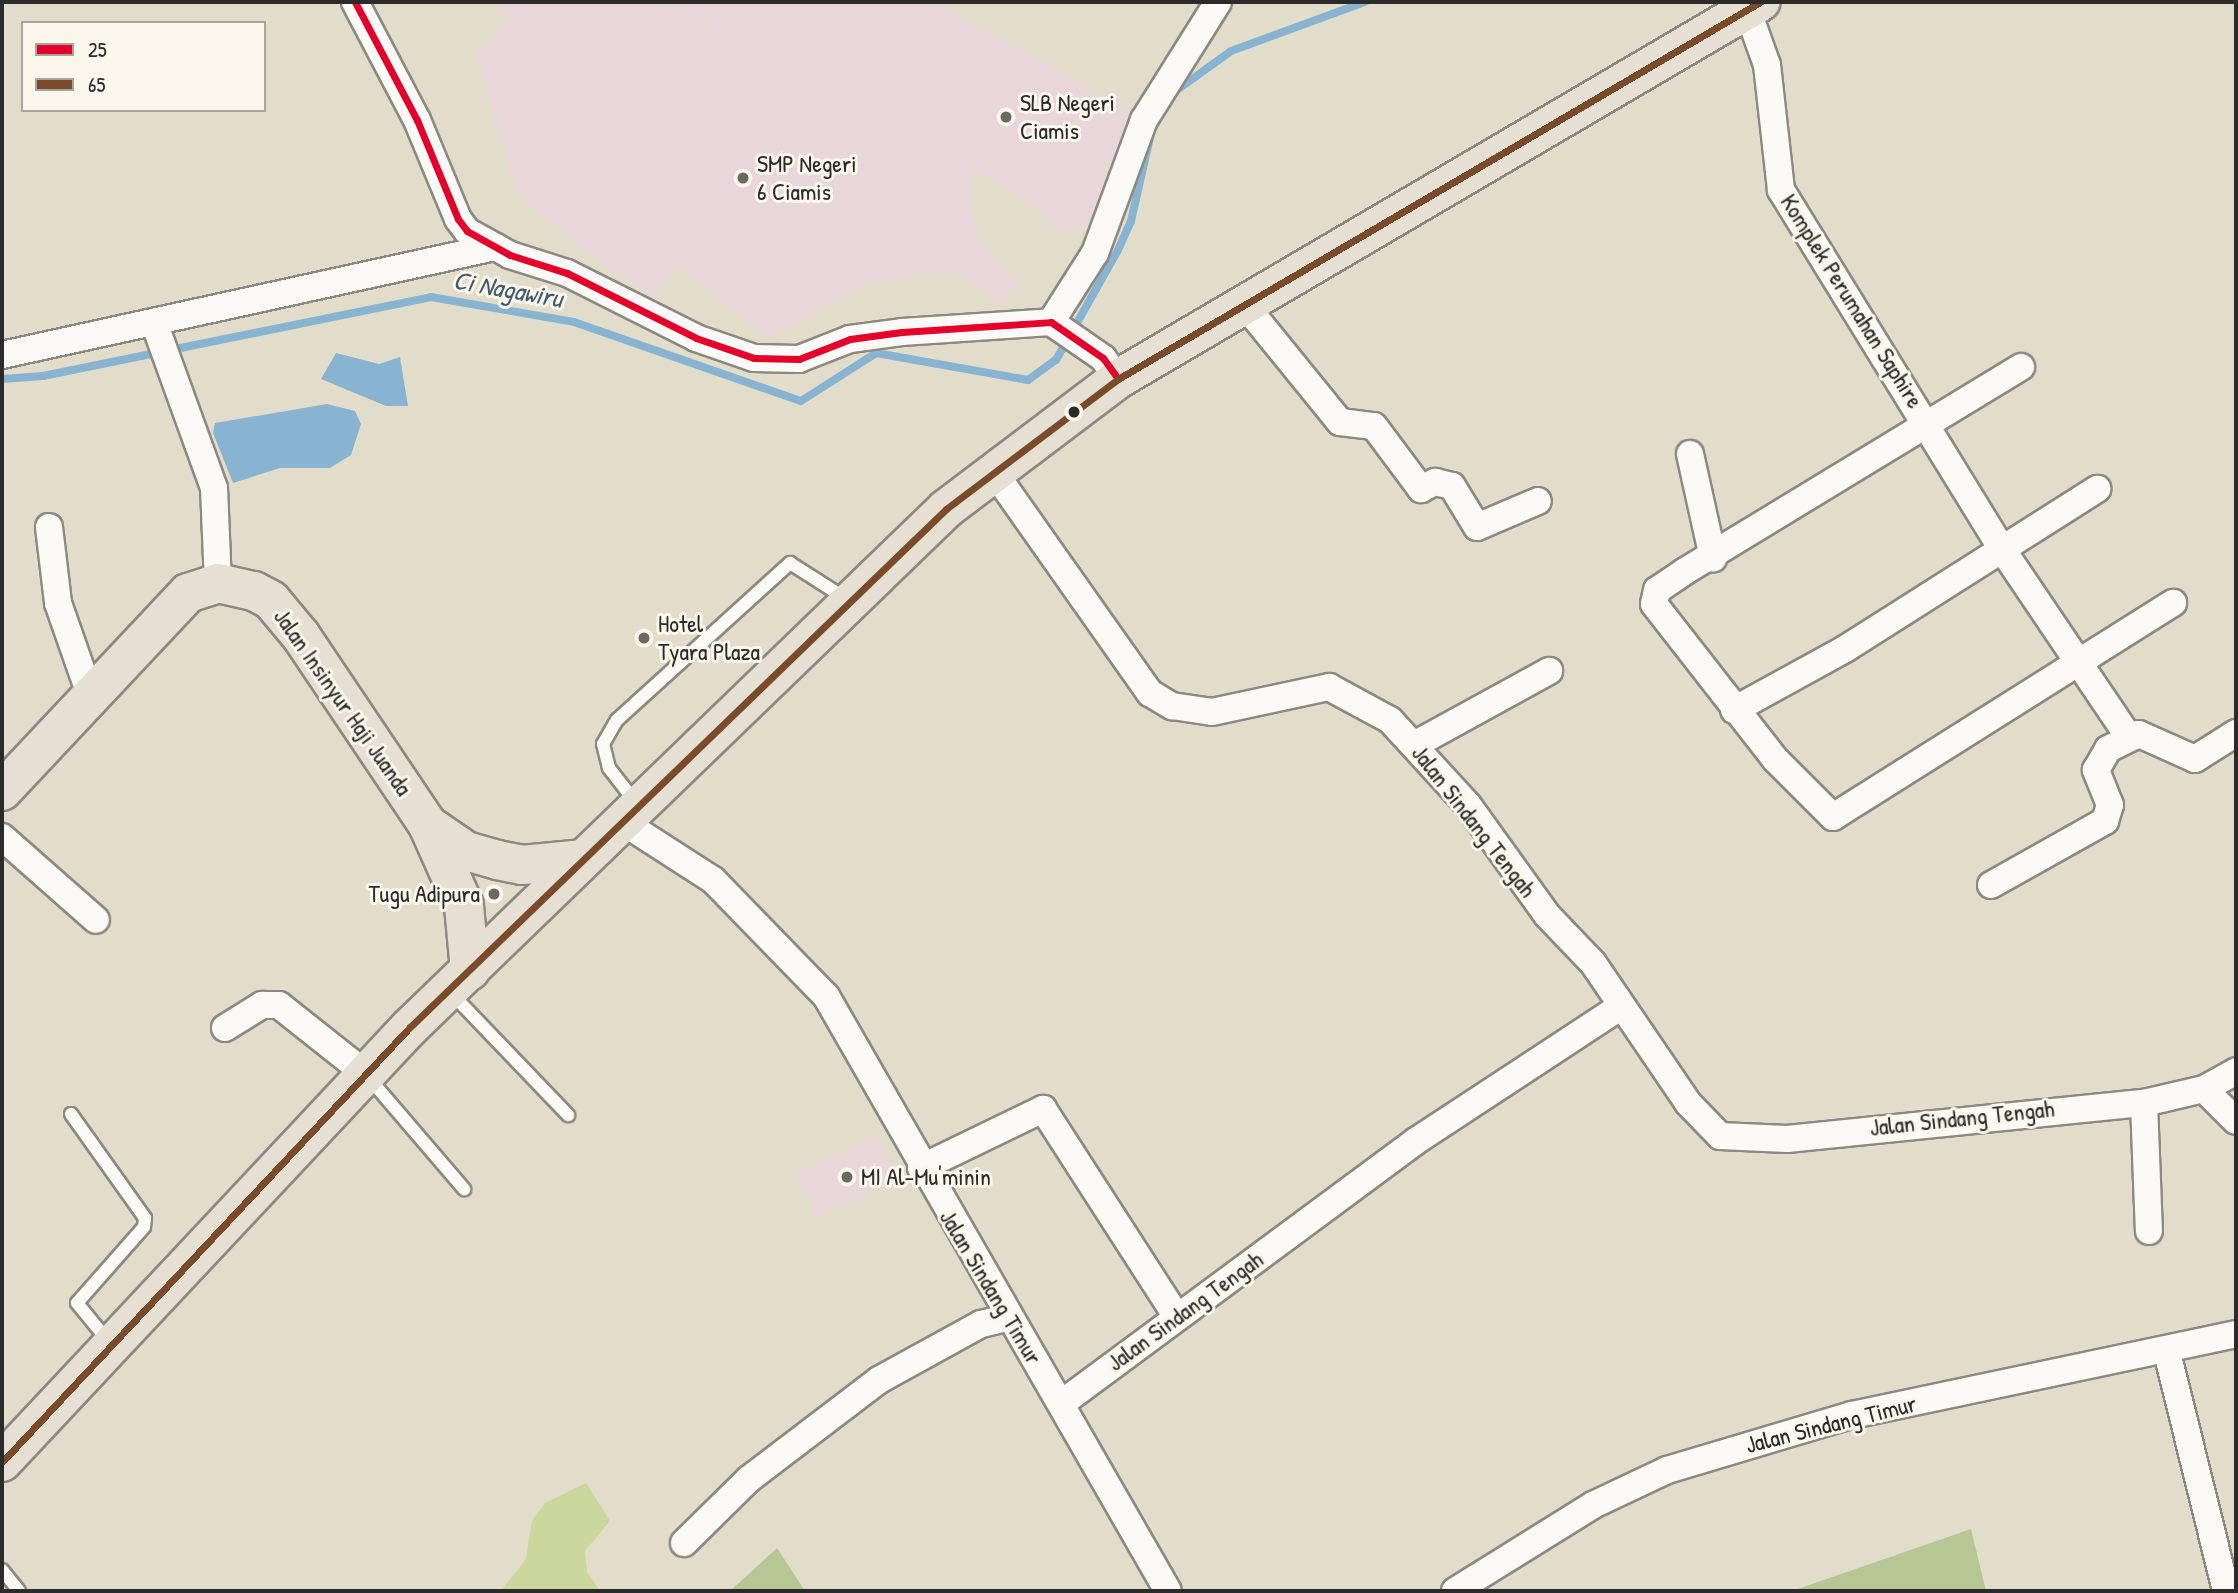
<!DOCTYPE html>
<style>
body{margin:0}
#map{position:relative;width:2238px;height:1593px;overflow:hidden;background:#e2ddcb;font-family:"Patrick Hand",sans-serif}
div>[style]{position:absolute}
.built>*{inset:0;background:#e9d6da;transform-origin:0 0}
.green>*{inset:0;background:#cbd79d}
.forest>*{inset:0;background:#b6c695}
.water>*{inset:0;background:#88b3d1}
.stream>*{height:8px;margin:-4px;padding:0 4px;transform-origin:4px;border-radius:4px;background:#88b3d1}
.roads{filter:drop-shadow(2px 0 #8c8981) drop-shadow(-2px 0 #8c8981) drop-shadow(0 2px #8c8981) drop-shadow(0 -2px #8c8981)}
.lane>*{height:12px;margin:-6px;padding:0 6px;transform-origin:6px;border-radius:6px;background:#fbfaf7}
.street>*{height:26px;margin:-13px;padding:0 13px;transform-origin:13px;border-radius:13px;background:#fbfaf7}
.highway>*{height:38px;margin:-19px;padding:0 19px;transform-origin:19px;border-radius:19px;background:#e5e0d3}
.bus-1>*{height:7px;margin:-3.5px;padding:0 3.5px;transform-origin:3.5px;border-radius:3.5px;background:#e4002b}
.bus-2>*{height:7px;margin:-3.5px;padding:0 3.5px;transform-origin:3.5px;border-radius:3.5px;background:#7a4b2a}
.dots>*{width:19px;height:19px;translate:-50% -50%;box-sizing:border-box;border:4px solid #fbf7ec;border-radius:50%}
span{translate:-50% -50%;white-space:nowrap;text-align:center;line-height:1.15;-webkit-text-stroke:6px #fbf7ec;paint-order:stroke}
.poi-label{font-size:24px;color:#2b2b2b}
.left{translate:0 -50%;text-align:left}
.right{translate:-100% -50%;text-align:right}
.street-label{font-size:24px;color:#2b2b2b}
.water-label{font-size:26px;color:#415a6f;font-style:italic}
.frame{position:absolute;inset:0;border:4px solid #2b2b2b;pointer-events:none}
.legend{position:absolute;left:21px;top:21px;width:245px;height:91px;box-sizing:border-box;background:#fbf7ec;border:2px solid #a8a59f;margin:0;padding:9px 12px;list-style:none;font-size:21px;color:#2b2b2b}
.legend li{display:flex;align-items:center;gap:14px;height:35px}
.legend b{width:35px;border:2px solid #a8a59f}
</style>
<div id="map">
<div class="built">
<i style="clip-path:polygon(495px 2px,659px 2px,724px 36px,666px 2px,932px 2px,1137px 115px,1102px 177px,1115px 185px,1090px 229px,1058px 229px,1022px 197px,971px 169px,970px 208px,983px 248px,1018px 283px,1001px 305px,955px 271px,871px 282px,767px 338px,677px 264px,652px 297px,578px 246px,519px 196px,477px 55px,507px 22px)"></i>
<i style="left:878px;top:1137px;width:47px;height:89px;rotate:66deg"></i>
</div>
<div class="green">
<i style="clip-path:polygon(586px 1483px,610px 1521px,585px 1551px,587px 1572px,600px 1591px,501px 1591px,526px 1559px,532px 1521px,545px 1503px)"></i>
</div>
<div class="forest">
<i style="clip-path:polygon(1971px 1529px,1986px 1591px,1792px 1591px)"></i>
<i style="clip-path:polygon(777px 1548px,805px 1591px,730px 1591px)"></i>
</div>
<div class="water">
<i style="clip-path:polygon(336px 353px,379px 364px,400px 357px,408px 406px,386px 406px,321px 379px)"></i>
<i style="clip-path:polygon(327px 404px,355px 411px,361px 424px,351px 455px,330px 468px,280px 468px,233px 483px,213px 433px,215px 423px)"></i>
</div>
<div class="stream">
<i style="left:1174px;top:92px;width:70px;rotate:-35.7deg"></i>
<i style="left:1231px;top:51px;width:143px;rotate:-20.1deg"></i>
<i style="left:2px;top:379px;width:41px;rotate:-4.2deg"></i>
<i style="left:43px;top:376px;width:396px;rotate:-11.5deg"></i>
<i style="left:431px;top:297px;width:145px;rotate:9.9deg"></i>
<i style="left:574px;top:322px;width:240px;rotate:19.2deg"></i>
<i style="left:801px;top:401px;width:89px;rotate:-32.6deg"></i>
<i style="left:876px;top:353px;width:154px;rotate:10.1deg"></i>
<i style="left:1028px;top:380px;width:34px;rotate:-36deg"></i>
<i style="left:1056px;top:360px;width:126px;rotate:-60.6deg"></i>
<i style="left:1118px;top:250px;width:32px;rotate:-66deg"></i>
<i style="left:1131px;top:221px;width:90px;rotate:-77.2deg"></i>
</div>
<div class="roads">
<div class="lane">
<i style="left:637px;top:804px;width:46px;rotate:-127.9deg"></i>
<i style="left:609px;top:768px;width:25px;rotate:-104deg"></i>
<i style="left:603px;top:744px;width:28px;rotate:-60deg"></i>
<i style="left:617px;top:720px;width:234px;rotate:-42.2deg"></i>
<i style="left:790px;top:563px;width:69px;rotate:32.5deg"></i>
<i style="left:452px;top:994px;width:168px;rotate:46.2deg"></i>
<i style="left:368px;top:1077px;width:148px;rotate:49.4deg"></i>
<i style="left:71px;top:1114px;width:128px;rotate:54.6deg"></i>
<i style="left:145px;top:1218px;width:9px;rotate:96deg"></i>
<i style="left:144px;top:1227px;width:101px;rotate:131.4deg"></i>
<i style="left:77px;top:1303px;width:50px;rotate:50.6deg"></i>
<i style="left:2px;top:1570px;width:27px;rotate:51deg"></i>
</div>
<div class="street">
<i style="left:355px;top:2px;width:133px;rotate:62.3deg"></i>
<i style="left:417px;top:120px;width:107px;rotate:67.5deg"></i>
<i style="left:458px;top:219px;width:15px;rotate:53deg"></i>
<i style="left:467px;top:231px;width:49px;rotate:29.2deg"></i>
<i style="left:510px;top:255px;width:60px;rotate:17.5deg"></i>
<i style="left:567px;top:273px;width:144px;rotate:26.7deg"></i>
<i style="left:696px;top:338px;width:61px;rotate:19deg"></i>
<i style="left:754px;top:358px;width:45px;rotate:1.3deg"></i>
<i style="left:799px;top:359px;width:55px;rotate:-21.4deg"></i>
<i style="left:850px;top:339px;width:52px;rotate:-7.7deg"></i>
<i style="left:902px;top:332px;width:149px;rotate:-3.8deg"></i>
<i style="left:1051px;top:322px;width:63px;rotate:34.7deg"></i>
<i style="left:1103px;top:358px;width:26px;rotate:54deg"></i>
<i style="left:1747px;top:9px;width:59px;rotate:70.3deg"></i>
<i style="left:1767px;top:65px;width:126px;rotate:83.6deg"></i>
<i style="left:1781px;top:190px;width:425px;rotate:58.4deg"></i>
<i style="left:2004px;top:552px;width:222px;rotate:56deg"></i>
<i style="left:1244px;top:304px;width:152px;rotate:50.9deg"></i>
<i style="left:1340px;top:422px;width:34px;rotate:7deg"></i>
<i style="left:1374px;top:426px;width:79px;rotate:53.3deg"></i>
<i style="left:1421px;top:489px;width:16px;rotate:-27deg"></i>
<i style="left:1435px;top:482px;width:17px;rotate:13deg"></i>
<i style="left:1452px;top:486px;width:48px;rotate:58.6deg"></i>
<i style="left:1477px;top:527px;width:66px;rotate:-23.1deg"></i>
<i style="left:1051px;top:322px;width:82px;rotate:-57.5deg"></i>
<i style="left:1095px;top:253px;width:142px;rotate:-69.8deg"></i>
<i style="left:1144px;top:120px;width:139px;rotate:-57.9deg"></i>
<i style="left:155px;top:325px;width:173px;rotate:70.1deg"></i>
<i style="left:214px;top:488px;width:95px;rotate:87.6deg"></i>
<i style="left:2px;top:355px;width:505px;rotate:-12.36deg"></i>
<i style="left:2021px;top:367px;width:394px;rotate:148.7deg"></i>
<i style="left:1684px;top:572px;width:32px;rotate:146deg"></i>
<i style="left:1657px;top:590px;width:14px;rotate:102deg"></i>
<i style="left:1654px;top:604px;width:197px;rotate:52deg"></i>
<i style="left:1775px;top:759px;width:82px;rotate:45deg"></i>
<i style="left:1833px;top:817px;width:402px;rotate:-32.2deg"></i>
<i style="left:1690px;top:454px;width:107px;rotate:77.5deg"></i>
<i style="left:994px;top:472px;width:271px;rotate:54.8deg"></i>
<i style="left:1150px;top:693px;width:26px;rotate:31deg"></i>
<i style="left:1172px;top:706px;width:40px;rotate:8.5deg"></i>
<i style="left:1212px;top:712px;width:120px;rotate:-12.1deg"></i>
<i style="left:1329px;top:687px;width:69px;rotate:28.4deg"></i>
<i style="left:1390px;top:720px;width:115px;rotate:47.5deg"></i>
<i style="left:1468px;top:805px;width:135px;rotate:54.3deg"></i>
<i style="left:1547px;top:915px;width:66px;rotate:46.2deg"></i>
<i style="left:1593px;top:963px;width:169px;rotate:55.8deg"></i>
<i style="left:1688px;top:1103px;width:46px;rotate:45.9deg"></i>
<i style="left:1720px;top:1136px;width:67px;rotate:2.6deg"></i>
<i style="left:1787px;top:1139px;width:359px;rotate:-5.8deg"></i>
<i style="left:2144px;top:1103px;width:62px;rotate:-13.1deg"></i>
<i style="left:2204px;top:1089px;width:37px;rotate:-29deg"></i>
<i style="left:49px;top:527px;width:77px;rotate:83.2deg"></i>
<i style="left:58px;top:603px;width:100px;rotate:70.7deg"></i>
<i style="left:1734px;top:710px;width:127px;rotate:-28.8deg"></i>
<i style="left:1845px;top:649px;width:299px;rotate:-32.4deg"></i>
<i style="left:1416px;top:744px;width:152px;rotate:-28.8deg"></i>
<i style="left:623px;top:822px;width:107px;rotate:32.8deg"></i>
<i style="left:713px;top:880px;width:162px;rotate:45.8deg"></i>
<i style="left:826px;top:996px;width:686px;rotate:60.11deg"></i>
<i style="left:2px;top:837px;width:125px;rotate:41.4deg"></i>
<i style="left:1991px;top:885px;width:131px;rotate:-29.3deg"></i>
<i style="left:2105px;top:821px;width:17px;rotate:-73deg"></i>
<i style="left:2110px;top:805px;width:38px;rotate:-112deg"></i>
<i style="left:2096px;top:770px;width:24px;rotate:-60deg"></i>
<i style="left:2108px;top:749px;width:34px;rotate:-26deg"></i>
<i style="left:2139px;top:734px;width:61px;rotate:24.1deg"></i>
<i style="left:2195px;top:759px;width:49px;rotate:-32.4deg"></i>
<i style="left:225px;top:1028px;width:44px;rotate:-31.9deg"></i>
<i style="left:262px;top:1005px;width:17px"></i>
<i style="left:279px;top:1005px;width:111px;rotate:38.4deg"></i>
<i style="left:2204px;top:1089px;width:45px;rotate:45deg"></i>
<i style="left:2144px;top:1103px;width:128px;rotate:87.8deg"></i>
<i style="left:921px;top:1168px;width:136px;rotate:-25.8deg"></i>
<i style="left:1043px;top:1109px;width:247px;rotate:57.2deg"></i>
<i style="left:2167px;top:1352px;width:246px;rotate:76.1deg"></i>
<i style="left:1062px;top:1403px;width:440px;rotate:-36.5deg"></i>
<i style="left:1416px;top:1141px;width:244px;rotate:-33.3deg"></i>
<i style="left:684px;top:1543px;width:91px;rotate:-44.6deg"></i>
<i style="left:749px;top:1479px;width:163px;rotate:-37.3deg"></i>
<i style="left:879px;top:1380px;width:116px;rotate:-28.8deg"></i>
<i style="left:981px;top:1324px;width:27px;rotate:-13deg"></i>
<i style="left:1455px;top:1591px;width:163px;rotate:-31.9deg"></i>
<i style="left:1593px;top:1505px;width:82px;rotate:-25.3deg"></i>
<i style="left:1667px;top:1470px;width:193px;rotate:-16.6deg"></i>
<i style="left:1852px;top:1415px;width:392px;rotate:-11.9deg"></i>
</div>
<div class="highway">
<i style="left:2px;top:791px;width:272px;rotate:-46.8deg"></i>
<i style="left:188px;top:593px;width:32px;rotate:-18deg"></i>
<i style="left:218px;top:583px;width:37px;rotate:13deg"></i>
<i style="left:254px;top:591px;width:19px;rotate:28deg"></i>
<i style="left:271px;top:600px;width:47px;rotate:50.2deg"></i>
<i style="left:301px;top:636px;width:228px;rotate:56.1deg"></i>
<i style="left:428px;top:825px;width:89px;rotate:66deg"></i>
<i style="left:464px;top:906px;width:65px;rotate:84.7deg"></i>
<i style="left:428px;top:825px;width:46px;rotate:34.4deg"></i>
<i style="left:466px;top:851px;width:32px;rotate:16deg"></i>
<i style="left:497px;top:860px;width:25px;rotate:11deg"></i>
<i style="left:522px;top:865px;width:60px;rotate:-5.7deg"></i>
<i style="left:2px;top:1462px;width:595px;rotate:-46.84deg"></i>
<i style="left:409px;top:1028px;width:747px;rotate:-44.02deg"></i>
<i style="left:946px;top:509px;width:216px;rotate:-37.1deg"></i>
<i style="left:1118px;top:379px;width:745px;rotate:-30.42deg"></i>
</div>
</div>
<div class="bus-1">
<i style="left:355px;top:2px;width:133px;rotate:62.3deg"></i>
<i style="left:417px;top:120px;width:107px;rotate:67.5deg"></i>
<i style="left:458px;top:219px;width:15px;rotate:53deg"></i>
<i style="left:467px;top:231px;width:49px;rotate:29.2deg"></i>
<i style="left:510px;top:255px;width:60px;rotate:17.5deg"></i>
<i style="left:567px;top:273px;width:144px;rotate:26.7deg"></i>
<i style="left:696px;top:338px;width:61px;rotate:19deg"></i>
<i style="left:754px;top:358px;width:45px;rotate:1.3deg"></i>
<i style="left:799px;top:359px;width:55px;rotate:-21.4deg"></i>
<i style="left:850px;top:339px;width:52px;rotate:-7.7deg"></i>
<i style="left:902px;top:332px;width:149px;rotate:-3.8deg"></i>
<i style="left:1051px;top:322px;width:63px;rotate:34.7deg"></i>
<i style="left:1103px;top:358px;width:26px;rotate:54deg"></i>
</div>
<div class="bus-2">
<i style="left:2px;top:1462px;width:595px;rotate:-46.84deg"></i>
<i style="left:409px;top:1028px;width:747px;rotate:-44.02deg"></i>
<i style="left:946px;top:509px;width:216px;rotate:-37.1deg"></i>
<i style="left:1118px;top:379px;width:745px;rotate:-30.42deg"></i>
</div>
<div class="dots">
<i style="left:1006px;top:117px;background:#6b6963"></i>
<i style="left:743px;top:178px;background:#6b6963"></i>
<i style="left:1074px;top:412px;background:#2b2b2b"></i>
<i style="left:644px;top:638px;background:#6b6963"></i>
<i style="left:494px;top:894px;background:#6b6963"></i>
<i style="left:847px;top:1177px;background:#6b6963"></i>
</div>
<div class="poi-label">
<span class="left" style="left:1020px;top:117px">SLB Negeri<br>Ciamis</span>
<span class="left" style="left:757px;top:178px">SMP Negeri<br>6 Ciamis</span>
<span class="left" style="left:658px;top:638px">Hotel<br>Tyara Plaza</span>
<span class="right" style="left:480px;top:894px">Tugu Adipura</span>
<span class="left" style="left:861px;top:1177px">MI Al-Mu'minin</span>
</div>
<div class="street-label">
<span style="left:1852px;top:301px;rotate:58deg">Komplek Perumahan Saphire</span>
<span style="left:343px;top:702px;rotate:55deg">Jalan Insinyur Haji Juanda</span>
<span style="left:1474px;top:821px;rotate:52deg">Jalan Sindang Tengah</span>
<span style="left:1962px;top:1118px;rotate:-6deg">Jalan Sindang Tengah</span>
<span style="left:991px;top:1287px;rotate:59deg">Jalan Sindang Timur</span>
<span style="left:1185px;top:1311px;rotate:-36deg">Jalan Sindang Tengah</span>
<span style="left:1831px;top:1424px;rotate:-14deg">Jalan Sindang Timur</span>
</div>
<div class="water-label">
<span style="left:508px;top:289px;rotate:10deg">Ci Nagawiru</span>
</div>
<div class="frame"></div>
<ul class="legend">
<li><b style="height:9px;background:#e4002b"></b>25</li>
<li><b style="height:9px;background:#7a4b2a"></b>65</li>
</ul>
</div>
